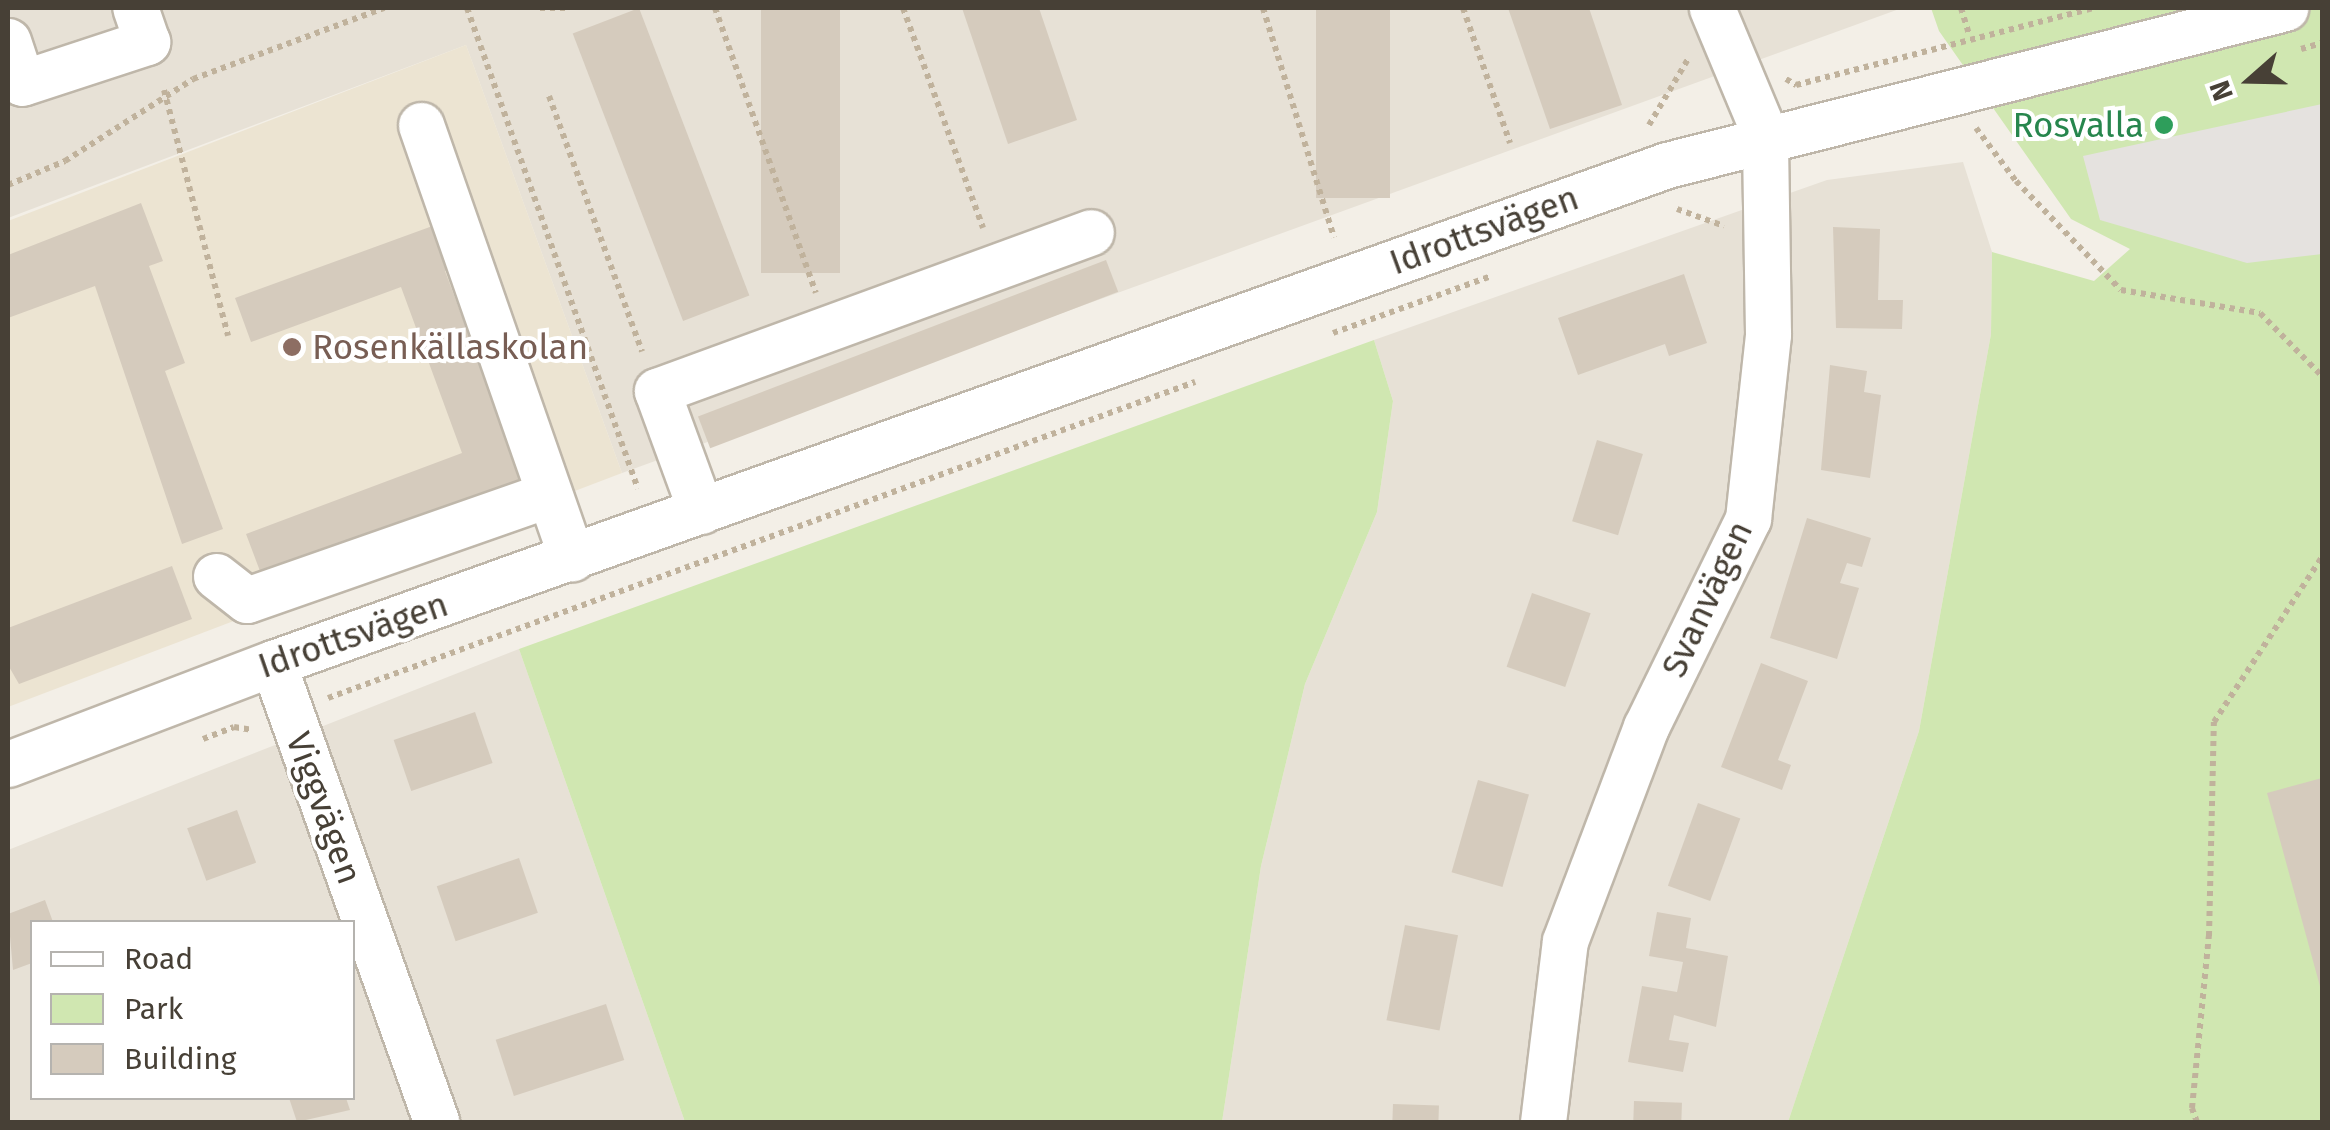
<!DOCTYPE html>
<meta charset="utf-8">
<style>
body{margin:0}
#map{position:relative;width:2330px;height:1130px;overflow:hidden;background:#f3efe7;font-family:"Fira Sans",sans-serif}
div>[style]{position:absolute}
.residential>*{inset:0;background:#e7e1d6}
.education>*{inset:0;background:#ece4d2}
.green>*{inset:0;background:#d0e7b1}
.parking>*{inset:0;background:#e5e2df}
.building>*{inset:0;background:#d5cbbd;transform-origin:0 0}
.path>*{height:6px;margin-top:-3px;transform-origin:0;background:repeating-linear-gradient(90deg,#c0b29c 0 5px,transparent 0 10px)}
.roads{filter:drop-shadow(2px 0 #bfb7aa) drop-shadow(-2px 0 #bfb7aa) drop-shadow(0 2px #bfb7aa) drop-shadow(0 -2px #bfb7aa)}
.minor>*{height:45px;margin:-22.5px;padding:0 22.5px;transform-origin:22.5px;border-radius:22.5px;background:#fff}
.dots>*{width:28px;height:28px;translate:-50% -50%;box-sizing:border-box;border:5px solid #fff;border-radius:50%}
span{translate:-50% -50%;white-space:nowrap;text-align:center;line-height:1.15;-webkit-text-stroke:8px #fff;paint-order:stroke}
.leisure-label{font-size:35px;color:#27864d}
.right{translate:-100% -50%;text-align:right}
.street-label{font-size:35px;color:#474036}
.education-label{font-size:35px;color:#785e54}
.left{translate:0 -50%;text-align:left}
.frame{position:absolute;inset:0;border:10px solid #474036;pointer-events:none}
.legend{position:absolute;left:30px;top:920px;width:325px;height:180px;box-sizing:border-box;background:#fff;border:2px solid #b5b3af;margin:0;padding:12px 18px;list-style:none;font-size:30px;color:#474036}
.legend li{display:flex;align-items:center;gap:20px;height:50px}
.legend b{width:50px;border:2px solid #b5b3af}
.north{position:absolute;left:2200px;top:30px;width:100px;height:100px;-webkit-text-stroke:8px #fff;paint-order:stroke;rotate:250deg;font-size:28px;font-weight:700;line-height:40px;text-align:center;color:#474036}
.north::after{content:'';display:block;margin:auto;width:35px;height:45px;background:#474036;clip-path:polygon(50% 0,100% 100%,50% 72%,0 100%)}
</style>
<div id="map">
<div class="residential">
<i style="clip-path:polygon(8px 8px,1902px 8px,622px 473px,466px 45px,8px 218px)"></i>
<i style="clip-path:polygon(1963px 162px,1992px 252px,1991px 334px,1919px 731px,1788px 1122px,1222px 1122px,1261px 866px,1305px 684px,1377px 512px,1393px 401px,1374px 340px,1827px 180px)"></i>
<i style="clip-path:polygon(evenodd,519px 649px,685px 1122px,8px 1122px,8px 850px,519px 649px,32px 922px,352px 922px,352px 1098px,32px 1098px,32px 922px)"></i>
</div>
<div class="education">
<i style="clip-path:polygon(466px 45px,622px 473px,8px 707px,8px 221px)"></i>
</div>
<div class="green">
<i style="clip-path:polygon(1931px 8px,2322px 8px,2322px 1122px,1788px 1122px,1919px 731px,1991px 334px,1992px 252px,2094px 281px,2130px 249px,2071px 219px,1939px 31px)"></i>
<i style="clip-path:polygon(1374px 340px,1393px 401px,1377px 512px,1305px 684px,1261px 866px,1222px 1122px,685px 1122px,519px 649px)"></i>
</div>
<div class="parking">
<i style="clip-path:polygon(2322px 104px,2322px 254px,2247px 263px,2100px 220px,2083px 156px)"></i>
</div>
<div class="building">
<i style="left:639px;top:8px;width:308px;height:71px;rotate:69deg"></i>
<i style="left:761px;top:8px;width:79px;height:265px"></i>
<i style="clip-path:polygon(962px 8px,1039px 8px,1077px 120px,1008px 144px)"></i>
<i style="left:1316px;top:8px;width:74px;height:190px"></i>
<i style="clip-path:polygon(1508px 8px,1589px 8px,1622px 105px,1550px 129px)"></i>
<i style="clip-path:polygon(141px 203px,163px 261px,149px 266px,185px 363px,165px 371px,223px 529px,182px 544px,95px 286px,8px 318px,8px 255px)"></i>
<i style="clip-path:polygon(438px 224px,454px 268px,445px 271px,528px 494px,263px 579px,246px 534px,462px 453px,401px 287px,251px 342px,235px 298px)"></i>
<i style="clip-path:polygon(1833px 227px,1880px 229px,1878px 300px,1903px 300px,1902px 329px,1836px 328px)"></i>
<i style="left:1106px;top:260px;width:34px;height:437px;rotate:69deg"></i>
<i style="clip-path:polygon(1684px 274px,1707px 343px,1669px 356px,1665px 344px,1578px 375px,1558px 318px)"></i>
<i style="clip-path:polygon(1830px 365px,1867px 371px,1864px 392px,1881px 395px,1870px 478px,1821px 470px)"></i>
<i style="left:1597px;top:440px;width:48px;height:85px;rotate:17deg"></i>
<i style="clip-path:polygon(1807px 518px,1871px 538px,1862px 567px,1847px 563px,1840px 583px,1859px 588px,1837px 659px,1770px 638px)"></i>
<i style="clip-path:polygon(172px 566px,192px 619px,19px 684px,8px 665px,8px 628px)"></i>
<i style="left:1532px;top:593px;width:62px;height:78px;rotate:19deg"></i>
<i style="clip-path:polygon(1761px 663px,1808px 681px,1778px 760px,1791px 765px,1782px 790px,1721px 767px)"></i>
<i style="left:475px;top:712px;width:54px;height:86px;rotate:71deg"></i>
<i style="clip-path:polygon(2322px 778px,2322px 989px,2321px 990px,2267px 793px)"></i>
<i style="left:1478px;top:780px;width:53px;height:96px;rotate:16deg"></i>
<i style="left:1698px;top:803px;width:45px;height:88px;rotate:20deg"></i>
<i style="left:237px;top:810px;width:56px;height:53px;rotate:70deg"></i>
<i style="left:519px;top:858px;width:58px;height:87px;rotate:71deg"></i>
<i style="clip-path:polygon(45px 900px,53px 922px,32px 922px,32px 963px,13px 970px,8px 914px)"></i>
<i style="clip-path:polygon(1657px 912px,1691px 918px,1686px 948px,1728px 956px,1716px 1027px,1674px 1015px,1669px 1040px,1689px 1043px,1683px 1072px,1628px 1062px,1642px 986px,1677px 992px,1683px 962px,1649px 956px)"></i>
<i style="left:1405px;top:925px;width:54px;height:97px;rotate:11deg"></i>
<i style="left:606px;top:1004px;width:59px;height:116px;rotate:72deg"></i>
<i style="clip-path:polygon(289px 1098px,346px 1098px,350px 1110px,297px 1122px)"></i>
<i style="left:1634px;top:1101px;width:48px;height:21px;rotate:2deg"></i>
<i style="left:1393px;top:1104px;width:46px;height:18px;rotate:2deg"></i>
</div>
<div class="path">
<i style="left:467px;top:8px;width:510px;rotate:70.43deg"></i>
<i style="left:540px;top:8px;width:26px"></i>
<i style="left:715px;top:8px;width:302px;rotate:70.5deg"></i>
<i style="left:903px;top:8px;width:234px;rotate:70deg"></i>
<i style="left:1263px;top:8px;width:240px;rotate:72.8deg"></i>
<i style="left:1463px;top:8px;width:143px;rotate:70.8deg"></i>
<i style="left:1961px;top:8px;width:28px;rotate:73deg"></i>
<i style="left:2301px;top:49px;width:22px;rotate:-16deg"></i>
<i style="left:1786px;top:79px;width:12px;rotate:31deg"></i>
<i style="left:1796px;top:85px;width:307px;rotate:-14.5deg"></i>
<i style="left:164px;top:90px;width:254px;rotate:75.4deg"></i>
<i style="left:549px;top:96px;width:272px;rotate:70deg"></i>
<i style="left:1649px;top:125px;width:77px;rotate:-59.4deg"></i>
<i style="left:1976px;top:128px;width:66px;rotate:53deg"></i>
<i style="left:2016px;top:181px;width:151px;rotate:46.1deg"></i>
<i style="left:2121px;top:290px;width:141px;rotate:9.4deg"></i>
<i style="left:2260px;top:313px;width:88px;rotate:45.5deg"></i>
<i style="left:8px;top:185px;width:62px;rotate:-22.8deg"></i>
<i style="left:65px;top:161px;width:152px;rotate:-32.6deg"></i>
<i style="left:193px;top:79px;width:204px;rotate:-20.4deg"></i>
<i style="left:1677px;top:209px;width:50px;rotate:19.9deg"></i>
<i style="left:1333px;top:333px;width:168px;rotate:-19.8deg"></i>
<i style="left:328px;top:698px;width:923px;rotate:-20.03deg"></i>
<i style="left:203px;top:739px;width:33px;rotate:-21deg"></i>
<i style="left:234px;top:727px;width:19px;rotate:9deg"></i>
<i style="left:2197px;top:1122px;width:15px;rotate:-110deg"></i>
<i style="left:2192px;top:1108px;width:173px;rotate:-84.4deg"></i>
<i style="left:2209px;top:936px;width:214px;rotate:-88.7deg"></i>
<i style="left:2214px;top:722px;width:197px;rotate:-56.8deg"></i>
</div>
<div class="roads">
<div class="minor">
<i style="left:8px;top:41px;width:44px;rotate:71.6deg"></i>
<i style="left:22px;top:83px;width:132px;rotate:-18.2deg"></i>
<i style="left:147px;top:42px;width:36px;rotate:-109deg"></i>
<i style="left:421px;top:125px;width:459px;rotate:70.8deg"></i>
<i style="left:701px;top:511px;width:128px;rotate:-110.1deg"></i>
<i style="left:657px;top:391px;width:462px;rotate:-20.1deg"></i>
<i style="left:216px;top:576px;width:39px;rotate:38deg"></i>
<i style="left:247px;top:600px;width:320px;rotate:-19.3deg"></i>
<i style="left:273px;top:663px;width:487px;rotate:70.4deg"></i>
<i style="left:8px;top:764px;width:284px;rotate:-20.9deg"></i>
<i style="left:273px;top:663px;width:1480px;rotate:-19.66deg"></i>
<i style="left:1667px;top:165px;width:638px;rotate:-14.25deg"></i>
<i style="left:1543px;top:1122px;width:182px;rotate:-83.1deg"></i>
<i style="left:1565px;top:941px;width:229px;rotate:-69.3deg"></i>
<i style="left:1646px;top:727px;width:232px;rotate:-63.9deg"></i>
<i style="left:1748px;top:519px;width:186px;rotate:-83.8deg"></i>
<i style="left:1768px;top:334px;width:199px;rotate:-90.9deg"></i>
<i style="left:1765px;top:135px;width:138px;rotate:-112.7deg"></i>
</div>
</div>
<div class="dots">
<i style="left:2164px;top:125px;background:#2e9e5b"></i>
<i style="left:292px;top:347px;background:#8d6e63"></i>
</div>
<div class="leisure-label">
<span class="right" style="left:2144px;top:125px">Rosvalla</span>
</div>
<div class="street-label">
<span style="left:1484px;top:230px;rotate:-20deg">Idrottsvägen</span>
<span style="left:1707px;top:599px;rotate:-65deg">Svanvägen</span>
<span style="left:353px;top:635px;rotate:-19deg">Idrottsvägen</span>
<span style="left:324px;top:808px;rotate:70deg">Viggvägen</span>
</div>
<div class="education-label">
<span class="left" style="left:312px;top:347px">Rosenkällaskolan</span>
</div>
<div class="frame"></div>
<ul class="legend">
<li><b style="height:12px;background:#fff"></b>Road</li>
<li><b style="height:28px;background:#d0e7b1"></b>Park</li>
<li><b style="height:28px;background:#d5cbbd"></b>Building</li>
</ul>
<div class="north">N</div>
</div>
